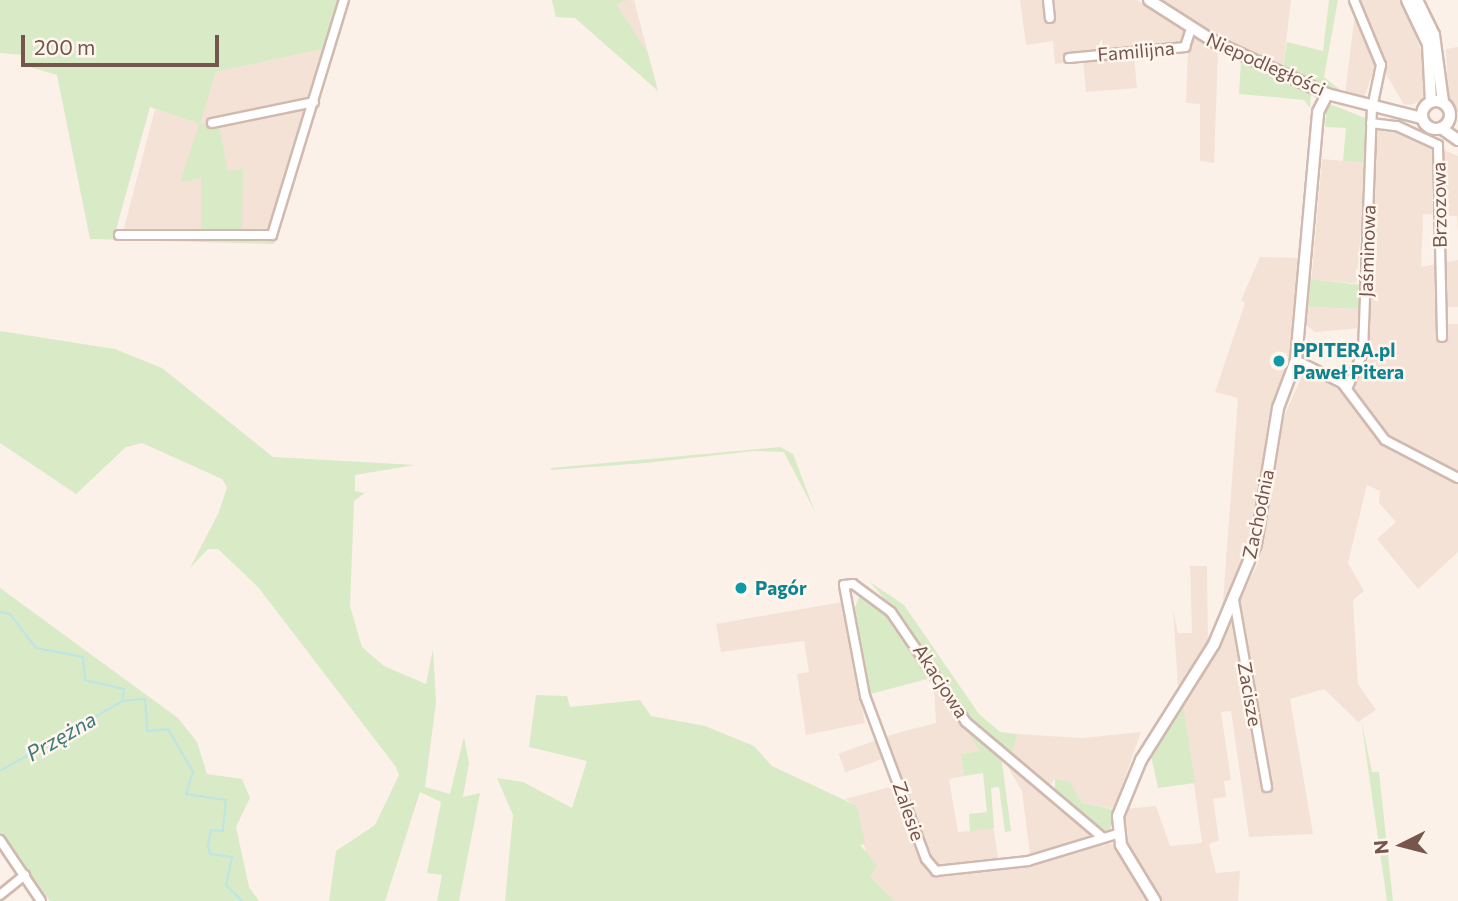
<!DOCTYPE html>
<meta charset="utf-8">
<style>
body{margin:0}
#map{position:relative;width:1458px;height:901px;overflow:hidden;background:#fcf1e8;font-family:Commissioner,sans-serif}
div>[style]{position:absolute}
.residential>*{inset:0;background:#f4e2d6;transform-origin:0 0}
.green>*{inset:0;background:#d9eac6}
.stream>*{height:2px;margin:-1px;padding:0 1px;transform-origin:1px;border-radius:1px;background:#bce5e6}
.roads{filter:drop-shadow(2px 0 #d0bab0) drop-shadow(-2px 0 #d0bab0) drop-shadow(0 2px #d0bab0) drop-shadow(0 -2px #d0bab0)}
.street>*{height:8px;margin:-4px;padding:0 4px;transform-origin:4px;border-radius:4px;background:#fff}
.secondary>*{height:10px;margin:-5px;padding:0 5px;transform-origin:5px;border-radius:5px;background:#fff}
.secondary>.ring{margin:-5px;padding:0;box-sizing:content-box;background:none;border:10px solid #fff;border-radius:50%}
.dots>*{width:19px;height:19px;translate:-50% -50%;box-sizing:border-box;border:4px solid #fff6ee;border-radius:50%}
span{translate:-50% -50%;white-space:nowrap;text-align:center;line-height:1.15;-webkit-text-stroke:5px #fff6ee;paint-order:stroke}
.street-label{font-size:19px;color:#76554c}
.culture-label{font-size:19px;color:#0d838f;font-weight:700}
.left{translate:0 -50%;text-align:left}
.water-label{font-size:21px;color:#40797b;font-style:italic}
.north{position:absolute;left:1367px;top:810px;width:70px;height:70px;-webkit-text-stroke:5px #fff6ee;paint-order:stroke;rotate:264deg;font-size:19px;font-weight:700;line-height:28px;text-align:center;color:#76554c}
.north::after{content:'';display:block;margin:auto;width:24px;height:32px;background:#76554c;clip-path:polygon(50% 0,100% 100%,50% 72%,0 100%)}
.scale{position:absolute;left:21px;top:35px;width:198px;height:32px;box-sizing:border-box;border:4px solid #76554c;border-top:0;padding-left:9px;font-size:21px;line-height:24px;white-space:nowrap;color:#76554c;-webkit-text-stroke:5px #fff6ee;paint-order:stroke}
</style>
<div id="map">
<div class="residential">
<i style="clip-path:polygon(552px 0,634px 0,648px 53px,632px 60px,575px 14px,556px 17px)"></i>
<i style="clip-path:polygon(1020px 0,1137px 0,1218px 51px,1214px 163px,1200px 161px,1200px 104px,1186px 103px,1188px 50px,1134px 55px,1137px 88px,1086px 92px,1083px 61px,1055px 64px,1053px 41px,1026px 45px)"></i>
<i style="clip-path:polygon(1159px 0,1291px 0,1283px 68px,1192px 25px)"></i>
<i style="clip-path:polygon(1358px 0,1399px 0,1407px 11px,1427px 68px,1422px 99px,1414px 104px,1404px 105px,1386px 74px)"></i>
<i style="clip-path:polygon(1355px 14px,1376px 63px,1363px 101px,1345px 94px)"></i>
<i style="clip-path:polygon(1458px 47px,1458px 119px,1448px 96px,1446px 49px)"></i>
<i style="clip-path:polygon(323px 49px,309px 98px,264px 109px,309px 108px,266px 235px,242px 234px,242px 168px,228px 171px,219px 125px,180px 181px,201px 177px,201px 233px,123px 232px,155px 109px,199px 124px,216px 72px)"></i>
<i style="clip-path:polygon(1383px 125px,1458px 156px,1458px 234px,1457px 216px,1423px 214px,1421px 267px,1458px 260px,1458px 307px,1444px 307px,1444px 324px,1458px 324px,1458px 475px,1387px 438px,1351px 391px,1367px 350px,1375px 128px)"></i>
<i style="left:1322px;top:159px;width:45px;height:121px;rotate:5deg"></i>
<i style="clip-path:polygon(1260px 257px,1302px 258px,1291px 337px,1296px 344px,1248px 553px,1222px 614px,1238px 398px,1215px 392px,1245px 303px,1241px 300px)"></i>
<i style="clip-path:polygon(1308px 307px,1361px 309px,1360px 328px,1315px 332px,1305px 324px)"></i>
<i style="clip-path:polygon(1305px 369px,1346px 394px,1392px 448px,1458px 480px,1458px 552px,1418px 589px,1377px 539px,1396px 522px,1379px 503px,1380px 491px,1367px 485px,1348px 563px,1364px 591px,1353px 600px,1358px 684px,1376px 710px,1358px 722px,1324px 689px,1290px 699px,1313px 834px,1249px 837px,1231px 711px,1221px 712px,1231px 780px,1224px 781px,1226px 797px,1213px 799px,1219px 840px,1209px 844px,1216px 873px,1240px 871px,1238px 901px,1160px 901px,1124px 844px,1120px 820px,1124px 809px,1156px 806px,1170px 846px,1202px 843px,1182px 697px,1223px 636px,1258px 563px,1280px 425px)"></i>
<i style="clip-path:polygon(1190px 566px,1207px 566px,1208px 641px,1178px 687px,1173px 610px,1178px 633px,1192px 633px)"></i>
<i style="clip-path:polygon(842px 602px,865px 723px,806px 735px,797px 674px,809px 672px,804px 641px,721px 652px,716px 624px)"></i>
<i style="clip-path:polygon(934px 689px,979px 745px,980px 751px,961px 754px,964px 776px,949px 779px,958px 832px,970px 831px,969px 814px,991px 812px,999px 864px,943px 870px,925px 852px,886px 736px,936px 723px)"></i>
<i style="clip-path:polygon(1141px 732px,1114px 809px,1082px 803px,1070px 782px,1055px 778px,1050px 786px,1012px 755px,1017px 734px,1082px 738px)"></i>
<i style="left:879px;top:739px;width:20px;height:43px;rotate:70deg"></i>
<i style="clip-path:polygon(1001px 755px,1092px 830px,1095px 837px,1030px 855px,1022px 791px)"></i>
<i style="clip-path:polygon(897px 785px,940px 875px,1025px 864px,1101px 839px,1114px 845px,1150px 901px,895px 901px,870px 876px,857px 806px,845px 799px)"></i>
</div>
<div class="green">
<i style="clip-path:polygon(0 0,338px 0,323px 49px,216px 72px,200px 124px,219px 124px,228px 171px,243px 168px,242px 234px,201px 233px,201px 178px,180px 182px,199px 124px,150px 107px,114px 237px,267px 240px,274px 237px,351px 0,274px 244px,90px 239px,57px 75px,23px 65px,23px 55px,0 53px)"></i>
<i style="clip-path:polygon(552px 0,628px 0,616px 4px,648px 53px,658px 91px,575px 18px,556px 17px)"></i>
<i style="clip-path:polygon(1329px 0,1338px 0,1324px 77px,1345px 94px,1283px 68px,1287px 42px,1323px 51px)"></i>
<i style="clip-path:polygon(1241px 62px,1311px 91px,1310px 108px,1304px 100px,1239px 94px)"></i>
<i style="clip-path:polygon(1327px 103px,1368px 119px,1367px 163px,1343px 161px,1346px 128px,1325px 127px)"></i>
<i style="clip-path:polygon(1310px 279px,1361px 285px,1361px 309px,1308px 307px)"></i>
<i style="clip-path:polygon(0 331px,115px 349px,162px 368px,273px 457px,415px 465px,355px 475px,355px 491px,365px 493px,354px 501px,350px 606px,362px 647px,384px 666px,426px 684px,433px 649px,436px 702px,425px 787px,450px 794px,464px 737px,469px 763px,463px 797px,480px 793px,459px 901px,437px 901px,442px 875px,427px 873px,441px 802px,420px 792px,385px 901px,329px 901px,336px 851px,375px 825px,399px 775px,396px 767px,258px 587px,218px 549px,208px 549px,190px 568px,219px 512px,227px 487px,222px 479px,142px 443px,126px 447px,76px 494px,0 443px)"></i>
<i style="clip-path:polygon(780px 447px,793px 454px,815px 512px,784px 452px,754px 451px,645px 463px,551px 470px,551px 468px)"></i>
<i style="clip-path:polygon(870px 582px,904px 605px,979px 714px,1000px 732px,1017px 734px,1012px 755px,969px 721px,908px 626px)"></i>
<i style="clip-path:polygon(0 588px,178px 718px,197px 742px,207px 774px,242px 779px,250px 798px,236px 827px,249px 887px,259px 901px,50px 901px,0 835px)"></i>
<i style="clip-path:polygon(860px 595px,906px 632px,931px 678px,867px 695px,850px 619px)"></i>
<i style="clip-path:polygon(536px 695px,567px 696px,570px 707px,640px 700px,651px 716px,705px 726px,754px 746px,772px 766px,857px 806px,865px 844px,860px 845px,877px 865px,870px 876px,895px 901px,505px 901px,513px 815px,497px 778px,523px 782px,572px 808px,587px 761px,529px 747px)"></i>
<i style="clip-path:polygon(1182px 697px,1195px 783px,1158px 788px,1150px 751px)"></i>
<i style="clip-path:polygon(1361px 719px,1372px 772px,1379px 772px,1393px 901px,1387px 901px)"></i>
<i style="clip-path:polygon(966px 730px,1001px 755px,1011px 831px,1005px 832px,999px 787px,991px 788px,994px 828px,970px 831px,969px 814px,987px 812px,983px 773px,964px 776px,961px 754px,980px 751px)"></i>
<i style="clip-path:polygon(1055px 778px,1070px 782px,1082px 803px,1116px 810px,1110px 830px,1098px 831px,1055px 792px)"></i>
</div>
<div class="stream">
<i style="left:0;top:612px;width:10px;rotate:11deg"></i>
<i style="left:10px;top:614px;width:43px;rotate:52.6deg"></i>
<i style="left:36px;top:648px;width:48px;rotate:10.8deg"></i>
<i style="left:83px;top:657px;width:23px;rotate:85deg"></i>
<i style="left:85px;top:680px;width:40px;rotate:13deg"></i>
<i style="left:124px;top:689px;width:12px;rotate:99deg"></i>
<i style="left:122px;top:701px;width:23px;rotate:-5deg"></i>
<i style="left:145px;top:699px;width:32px;rotate:86deg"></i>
<i style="left:147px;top:731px;width:21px;rotate:-5deg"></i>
<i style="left:168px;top:729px;width:50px;rotate:59.8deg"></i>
<i style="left:193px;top:772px;width:23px;rotate:108deg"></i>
<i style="left:186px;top:794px;width:40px;rotate:8.5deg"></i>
<i style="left:226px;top:800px;width:31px;rotate:96deg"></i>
<i style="left:223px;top:831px;width:12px;rotate:-175deg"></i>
<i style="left:211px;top:830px;width:16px;rotate:101deg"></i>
<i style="left:208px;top:846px;width:8px;rotate:76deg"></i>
<i style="left:210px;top:854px;width:22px;rotate:8deg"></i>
<i style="left:232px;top:857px;width:29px;rotate:102deg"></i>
<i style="left:226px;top:885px;width:23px;rotate:45deg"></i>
<i style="left:0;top:771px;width:139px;rotate:-29.7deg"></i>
</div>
<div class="roads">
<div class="street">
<i style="left:1048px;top:0;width:18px;rotate:84deg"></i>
<i style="left:1069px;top:58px;width:117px;rotate:-5.4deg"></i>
<i style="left:1185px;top:47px;width:19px;rotate:-72deg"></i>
<i style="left:212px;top:123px;width:104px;rotate:-11.6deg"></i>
<i style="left:1371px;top:123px;width:26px;rotate:7deg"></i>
<i style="left:1397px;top:126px;width:45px;rotate:24.9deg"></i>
<i style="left:1438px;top:145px;width:192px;rotate:88.8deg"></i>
<i style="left:119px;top:235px;width:153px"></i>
<i style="left:272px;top:235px;width:246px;rotate:-73deg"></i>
<i style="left:1296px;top:360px;width:51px;rotate:26.6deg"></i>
<i style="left:1342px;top:383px;width:71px;rotate:53deg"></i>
<i style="left:1385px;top:440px;width:82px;rotate:27.5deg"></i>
<i style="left:1347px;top:389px;width:40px;rotate:-66.6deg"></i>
<i style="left:1363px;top:352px;width:244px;rotate:-87.9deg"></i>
<i style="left:1372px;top:108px;width:44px;rotate:-78.2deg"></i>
<i style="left:1381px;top:65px;width:70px;rotate:-112.6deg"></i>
<i style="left:1234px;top:600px;width:190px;rotate:80deg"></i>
<i style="left:1102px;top:837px;width:178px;rotate:-139.8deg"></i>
<i style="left:966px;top:722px;width:133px;rotate:-124.3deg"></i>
<i style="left:891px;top:612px;width:47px;rotate:-143.6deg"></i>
<i style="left:853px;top:584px;width:9px;rotate:174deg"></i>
<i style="left:844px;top:585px;width:113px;rotate:79.3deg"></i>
<i style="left:865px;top:696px;width:174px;rotate:69.5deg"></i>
<i style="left:926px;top:859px;width:16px;rotate:50deg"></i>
<i style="left:936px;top:871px;width:93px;rotate:-6.2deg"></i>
<i style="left:1028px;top:861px;width:93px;rotate:-16.9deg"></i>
<i style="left:0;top:840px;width:73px;rotate:56.1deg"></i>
<i style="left:0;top:895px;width:32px;rotate:-39deg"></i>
</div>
<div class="secondary">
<i style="left:1149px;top:0;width:78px;rotate:32.5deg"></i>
<i style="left:1215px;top:42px;width:123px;rotate:24.9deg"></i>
<i style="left:1327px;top:94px;width:98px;rotate:14.2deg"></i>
<i style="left:1407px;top:0;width:49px;rotate:64.5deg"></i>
<i style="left:1428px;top:44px;width:57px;rotate:87deg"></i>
<i style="left:1417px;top:0;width:39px;rotate:64deg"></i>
<i style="left:1434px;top:35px;width:68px;rotate:82.3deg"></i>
<i class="ring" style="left:1422px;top:101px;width:18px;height:18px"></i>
<i style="left:1441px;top:128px;width:21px;rotate:35deg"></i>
<i style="left:1155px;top:901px;width:66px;rotate:-121.3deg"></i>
<i style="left:1121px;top:845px;width:29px;rotate:-96deg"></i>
<i style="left:1118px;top:816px;width:61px;rotate:-67.7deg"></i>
<i style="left:1141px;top:760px;width:137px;rotate:-57.8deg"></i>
<i style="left:1214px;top:644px;width:108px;rotate:-67.2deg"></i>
<i style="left:1256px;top:544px;width:138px;rotate:-80.8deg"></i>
<i style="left:1278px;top:408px;width:51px;rotate:-69.4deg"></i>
<i style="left:1296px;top:360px;width:249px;rotate:-84.9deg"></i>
<i style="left:1318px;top:112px;width:20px;rotate:-63deg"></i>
</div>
</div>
<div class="dots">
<i style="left:1279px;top:361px;background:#0f9aa8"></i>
<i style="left:741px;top:588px;background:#0f9aa8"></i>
</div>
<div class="street-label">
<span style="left:1136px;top:51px;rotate:-5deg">Familijna</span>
<span style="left:1266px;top:64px;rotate:24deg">Niepodległości</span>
<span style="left:1439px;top:205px;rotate:-91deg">Brzozowa</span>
<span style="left:1367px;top:251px;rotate:-88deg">Jaśminowa</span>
<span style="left:1258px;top:514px;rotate:-78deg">Zachodnia</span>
<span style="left:941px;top:681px;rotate:57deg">Akacjowa</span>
<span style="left:1250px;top:694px;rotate:80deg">Zacisze</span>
<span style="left:909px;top:811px;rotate:71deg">Zalesie</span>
</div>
<div class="culture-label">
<span class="left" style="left:1293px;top:361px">PPITERA.pl<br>Paweł Pitera</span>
<span class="left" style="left:755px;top:588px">Pagór</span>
</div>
<div class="water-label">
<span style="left:61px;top:736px;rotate:-30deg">Przężna</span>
</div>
<div class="north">N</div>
<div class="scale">200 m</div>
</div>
